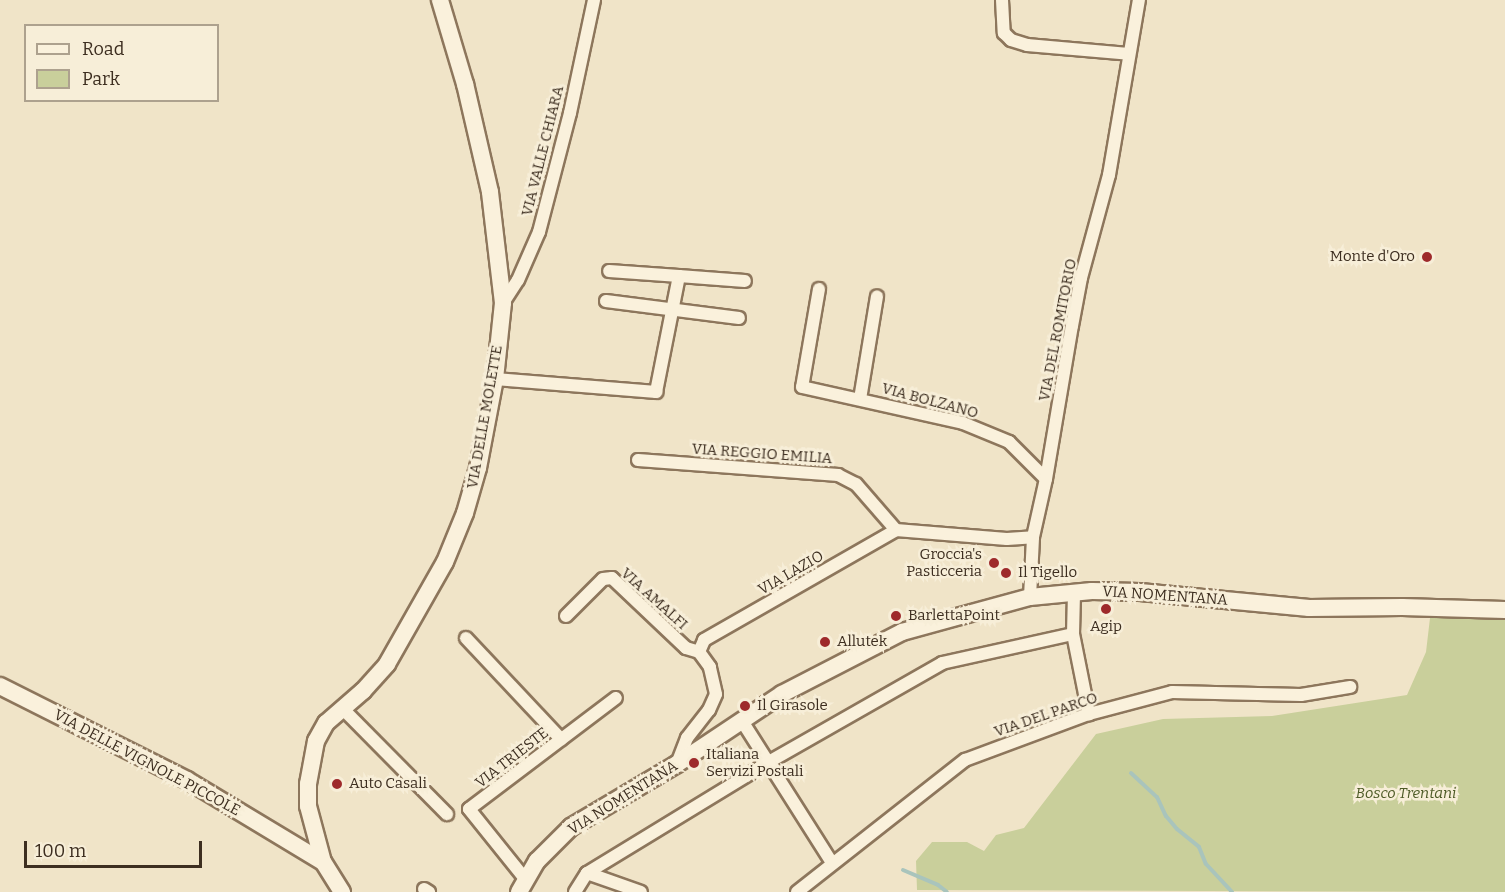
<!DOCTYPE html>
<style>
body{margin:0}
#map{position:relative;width:1505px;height:892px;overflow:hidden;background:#f0e4c8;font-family:Bitter,serif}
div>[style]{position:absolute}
.green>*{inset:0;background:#c9cf9b}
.stream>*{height:4px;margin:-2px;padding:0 2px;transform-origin:2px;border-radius:2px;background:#a9c4bc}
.roads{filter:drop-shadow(2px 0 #8d765c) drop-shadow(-2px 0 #8d765c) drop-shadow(0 2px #8d765c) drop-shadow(0 -2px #8d765c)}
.street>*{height:12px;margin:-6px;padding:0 6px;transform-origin:6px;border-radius:6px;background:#faf1dc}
.secondary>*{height:16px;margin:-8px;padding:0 8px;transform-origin:8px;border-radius:8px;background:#faf1dc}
.dots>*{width:16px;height:16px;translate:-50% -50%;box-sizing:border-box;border:3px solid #f7eed8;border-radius:50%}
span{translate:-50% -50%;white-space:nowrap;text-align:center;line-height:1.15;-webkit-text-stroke:5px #f7eed8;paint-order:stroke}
.street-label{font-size:15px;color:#3d2e20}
.poi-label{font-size:15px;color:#3d2e20}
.right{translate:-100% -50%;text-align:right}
.left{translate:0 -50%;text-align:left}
.park-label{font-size:15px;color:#4d5a26;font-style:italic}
.legend{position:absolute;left:24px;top:24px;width:195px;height:78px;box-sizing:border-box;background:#f7eed8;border:2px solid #ada18e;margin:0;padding:8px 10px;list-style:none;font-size:18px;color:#3d2e20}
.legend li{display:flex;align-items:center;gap:12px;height:30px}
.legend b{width:30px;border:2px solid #ada18e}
.scale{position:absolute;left:24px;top:841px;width:178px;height:27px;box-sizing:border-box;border:3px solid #3d2e20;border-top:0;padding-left:8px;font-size:18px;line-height:21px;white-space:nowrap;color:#3d2e20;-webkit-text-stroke:4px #f7eed8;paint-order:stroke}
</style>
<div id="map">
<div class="green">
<i style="clip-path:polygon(1430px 618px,1505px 618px,1505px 892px,917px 890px,916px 861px,932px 842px,967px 842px,984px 851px,996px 835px,1024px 828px,1096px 734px,1163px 719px,1272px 716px,1407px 695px,1426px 652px)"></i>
</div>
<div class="stream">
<i style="left:1131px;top:773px;width:35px;rotate:43deg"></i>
<i style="left:1157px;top:797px;width:21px;rotate:65deg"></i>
<i style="left:1166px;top:816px;width:17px;rotate:50deg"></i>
<i style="left:1177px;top:829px;width:28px;rotate:39deg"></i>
<i style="left:1199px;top:847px;width:18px;rotate:68deg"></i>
<i style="left:1206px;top:864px;width:38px;rotate:47deg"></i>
<i style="left:903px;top:870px;width:38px;rotate:23deg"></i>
<i style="left:938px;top:885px;width:11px;rotate:38deg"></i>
</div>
<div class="roads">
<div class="street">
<i style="left:1002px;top:0;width:33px;rotate:87deg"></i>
<i style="left:1004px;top:33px;width:10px;rotate:45deg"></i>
<i style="left:1011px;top:40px;width:17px;rotate:17deg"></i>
<i style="left:1027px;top:45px;width:102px;rotate:5deg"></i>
<i style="left:679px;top:276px;width:66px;rotate:4.3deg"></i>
<i style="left:819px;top:289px;width:99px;rotate:99.8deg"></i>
<i style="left:802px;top:387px;width:165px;rotate:12.6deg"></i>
<i style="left:963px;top:423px;width:50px;rotate:22.4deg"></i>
<i style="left:1009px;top:442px;width:52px;rotate:45deg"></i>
<i style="left:606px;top:301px;width:134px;rotate:7.3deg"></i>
<i style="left:503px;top:303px;width:27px;rotate:-57deg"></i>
<i style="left:518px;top:280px;width:52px;rotate:-66.4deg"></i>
<i style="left:539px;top:232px;width:123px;rotate:-75.4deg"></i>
<i style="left:570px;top:113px;width:116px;rotate:-78deg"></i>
<i style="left:495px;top:379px;width:162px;rotate:4.6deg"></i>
<i style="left:656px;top:392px;width:118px;rotate:-78.8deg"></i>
<i style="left:679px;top:276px;width:70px;rotate:-175.9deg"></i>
<i style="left:860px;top:399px;width:104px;rotate:-80.6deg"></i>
<i style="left:638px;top:460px;width:201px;rotate:4.3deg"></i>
<i style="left:838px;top:475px;width:20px;rotate:27deg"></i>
<i style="left:856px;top:484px;width:61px;rotate:49deg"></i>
<i style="left:1074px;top:593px;width:41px;rotate:91.4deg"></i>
<i style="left:1073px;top:634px;width:82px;rotate:78.7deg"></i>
<i style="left:1030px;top:597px;width:60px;rotate:-87.1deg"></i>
<i style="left:1033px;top:537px;width:59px;rotate:-77.4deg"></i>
<i style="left:1046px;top:479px;width:155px;rotate:-80.4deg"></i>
<i style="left:1072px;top:326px;width:49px;rotate:-79.4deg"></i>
<i style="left:1081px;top:278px;width:107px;rotate:-74.8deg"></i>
<i style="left:1109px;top:175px;width:178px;rotate:-80.3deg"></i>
<i style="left:566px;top:616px;width:52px;rotate:-45deg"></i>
<i style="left:603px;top:579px;width:9px;rotate:-6deg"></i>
<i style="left:612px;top:578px;width:102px;rotate:43.4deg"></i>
<i style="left:686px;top:648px;width:14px;rotate:17deg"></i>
<i style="left:466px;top:638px;width:139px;rotate:46.8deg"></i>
<i style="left:699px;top:652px;width:13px;rotate:-67deg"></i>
<i style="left:704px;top:640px;width:221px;rotate:-29.8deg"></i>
<i style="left:896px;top:530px;width:111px;rotate:4.6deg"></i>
<i style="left:1007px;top:539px;width:26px;rotate:-4deg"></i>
<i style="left:343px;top:709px;width:148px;rotate:45.3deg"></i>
<i style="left:742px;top:721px;width:168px;rotate:57.6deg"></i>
<i style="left:677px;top:764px;width:28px;rotate:-69deg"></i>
<i style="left:687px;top:738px;width:36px;rotate:-52deg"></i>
<i style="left:709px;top:710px;width:17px;rotate:-66deg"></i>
<i style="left:716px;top:694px;width:28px;rotate:-103deg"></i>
<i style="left:710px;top:667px;width:19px;rotate:-126deg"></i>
<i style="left:587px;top:873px;width:57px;rotate:19.4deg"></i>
<i style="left:526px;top:880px;width:91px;rotate:-128.8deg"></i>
<i style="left:469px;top:809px;width:184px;rotate:-37.1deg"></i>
<i style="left:424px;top:889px;width:6px;rotate:31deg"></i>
<i style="left:575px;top:892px;width:22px;rotate:-58deg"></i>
<i style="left:587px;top:873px;width:211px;rotate:-31.4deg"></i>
<i style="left:767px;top:763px;width:202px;rotate:-29.7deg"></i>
<i style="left:942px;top:663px;width:134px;rotate:-12.5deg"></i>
<i style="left:797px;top:892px;width:214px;rotate:-38.2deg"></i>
<i style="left:965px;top:760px;width:132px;rotate:-20.4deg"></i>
<i style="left:1089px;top:714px;width:86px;rotate:-14.8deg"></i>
<i style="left:1172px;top:692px;width:129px;rotate:1.3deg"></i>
<i style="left:1301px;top:695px;width:50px;rotate:-9.3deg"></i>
</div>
<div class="secondary">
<i style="left:0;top:686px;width:209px;rotate:26.7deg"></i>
<i style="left:187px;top:780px;width:159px;rotate:31.1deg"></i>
<i style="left:342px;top:892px;width:36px;rotate:-122deg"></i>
<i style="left:323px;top:862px;width:58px;rotate:-105deg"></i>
<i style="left:308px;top:806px;width:22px;rotate:-90deg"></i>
<i style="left:308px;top:784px;width:44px;rotate:-79.5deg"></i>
<i style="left:316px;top:741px;width:21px;rotate:-61deg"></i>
<i style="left:326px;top:723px;width:49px;rotate:-40.9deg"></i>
<i style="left:363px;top:691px;width:36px;rotate:-48deg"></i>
<i style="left:387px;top:664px;width:117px;rotate:-60.4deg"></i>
<i style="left:445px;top:562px;width:53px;rotate:-67.8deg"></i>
<i style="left:465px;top:513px;width:47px;rotate:-73.9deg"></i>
<i style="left:478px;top:468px;width:91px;rotate:-79.2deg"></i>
<i style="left:495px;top:379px;width:76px;rotate:-84deg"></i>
<i style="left:503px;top:303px;width:112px;rotate:-96.7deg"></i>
<i style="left:490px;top:192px;width:111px;rotate:-103deg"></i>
<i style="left:465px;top:84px;width:88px;rotate:-106.6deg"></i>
<i style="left:519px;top:892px;width:36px;rotate:-60deg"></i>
<i style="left:537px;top:861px;width:48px;rotate:-45deg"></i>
<i style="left:571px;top:827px;width:123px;rotate:-30.7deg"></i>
<i style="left:677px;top:764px;width:126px;rotate:-33.7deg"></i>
<i style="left:782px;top:694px;width:135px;rotate:-27.3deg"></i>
<i style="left:902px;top:632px;width:133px;rotate:-15.3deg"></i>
<i style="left:1030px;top:597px;width:62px;rotate:-5.5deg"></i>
<i style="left:1092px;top:591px;width:48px;rotate:1.2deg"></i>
<i style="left:1140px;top:592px;width:170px;rotate:5.4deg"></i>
<i style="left:1309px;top:608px;width:93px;rotate:-0.6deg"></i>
<i style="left:1402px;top:607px;width:103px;rotate:1.7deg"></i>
</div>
</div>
<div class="dots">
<i style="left:1427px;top:257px;background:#9e2a2b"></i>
<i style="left:994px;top:563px;background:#9e2a2b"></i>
<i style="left:1006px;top:573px;background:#9e2a2b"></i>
<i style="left:1106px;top:609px;background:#9e2a2b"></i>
<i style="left:896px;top:616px;background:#9e2a2b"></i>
<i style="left:825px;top:642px;background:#9e2a2b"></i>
<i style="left:745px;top:706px;background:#9e2a2b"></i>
<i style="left:694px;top:763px;background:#9e2a2b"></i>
<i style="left:337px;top:784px;background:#9e2a2b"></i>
</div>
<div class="street-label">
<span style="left:543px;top:151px;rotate:-76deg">VIA VALLE CHIARA</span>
<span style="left:1058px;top:330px;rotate:-79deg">VIA DEL ROMITORIO</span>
<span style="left:930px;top:401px;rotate:15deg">VIA BOLZANO</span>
<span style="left:485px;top:417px;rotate:-80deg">VIA DELLE MOLETTE</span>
<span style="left:762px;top:454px;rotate:4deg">VIA REGGIO EMILIA</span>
<span style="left:791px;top:573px;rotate:-30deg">VIA LAZIO</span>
<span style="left:1165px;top:596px;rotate:4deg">VIA NOMENTANA</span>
<span style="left:654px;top:599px;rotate:42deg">VIA AMALFI</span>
<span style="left:1046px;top:715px;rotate:-19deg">VIA DEL PARCO</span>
<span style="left:512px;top:758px;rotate:-38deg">VIA TRIESTE</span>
<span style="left:147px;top:763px;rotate:28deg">VIA DELLE VIGNOLE PICCOLE</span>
<span style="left:623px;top:798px;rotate:-32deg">VIA NOMENTANA</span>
</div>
<div class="poi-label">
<span class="right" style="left:1415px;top:257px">Monte d'Oro</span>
<span class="right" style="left:982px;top:563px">Groccia's<br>Pasticceria</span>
<span class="left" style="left:1018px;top:573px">Il Tigello</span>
<span class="left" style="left:908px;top:616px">BarlettaPoint</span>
<span style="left:1106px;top:627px">Agip</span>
<span class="left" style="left:837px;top:642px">Allutek</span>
<span class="left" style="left:757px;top:706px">Il Girasole</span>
<span class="left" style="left:706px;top:763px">Italiana<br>Servizi Postali</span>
<span class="left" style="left:349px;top:784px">Auto Casali</span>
</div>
<div class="park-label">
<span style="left:1406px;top:794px">Bosco Trentani</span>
</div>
<ul class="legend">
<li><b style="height:8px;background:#faf1dc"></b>Road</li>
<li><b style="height:16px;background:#c9cf9b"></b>Park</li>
</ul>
<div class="scale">100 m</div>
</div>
